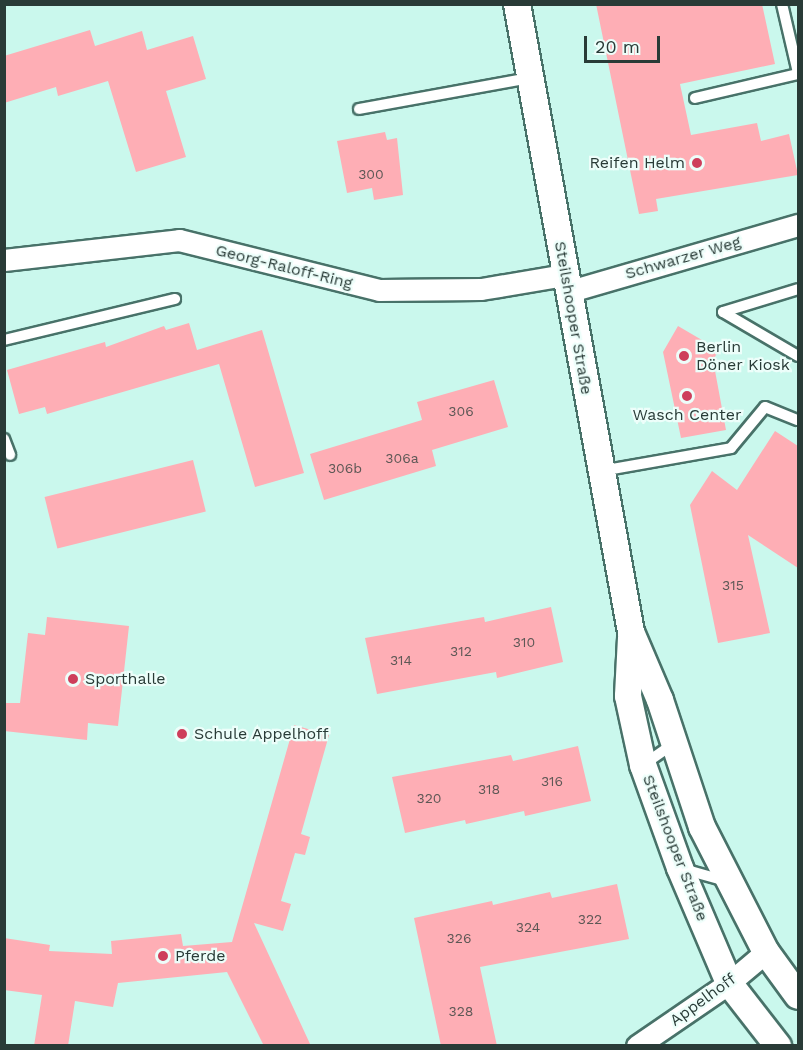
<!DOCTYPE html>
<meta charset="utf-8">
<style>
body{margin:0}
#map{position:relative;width:803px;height:1050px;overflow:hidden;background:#caf8ed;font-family:"Work Sans",sans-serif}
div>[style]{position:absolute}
.building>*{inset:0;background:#feaeb5;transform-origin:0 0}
.roads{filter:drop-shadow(2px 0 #487269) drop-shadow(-2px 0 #487269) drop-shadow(0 2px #487269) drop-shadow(0 -2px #487269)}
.service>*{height:10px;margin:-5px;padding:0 5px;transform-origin:5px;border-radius:5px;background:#fff}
.minor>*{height:21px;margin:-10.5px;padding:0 10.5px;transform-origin:10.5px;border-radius:10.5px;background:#fff}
.tertiary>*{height:26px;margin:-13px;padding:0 13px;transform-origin:13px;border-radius:13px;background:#fff}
.dots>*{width:16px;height:16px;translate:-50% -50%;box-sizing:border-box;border:3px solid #edfefa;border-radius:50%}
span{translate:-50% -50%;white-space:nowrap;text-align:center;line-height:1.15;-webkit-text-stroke:4.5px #edfefa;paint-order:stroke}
.number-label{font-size:14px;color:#5e5856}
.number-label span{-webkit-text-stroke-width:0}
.poi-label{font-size:16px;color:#293b37}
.right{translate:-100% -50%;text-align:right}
.left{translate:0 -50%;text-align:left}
.street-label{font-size:16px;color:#293b37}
.frame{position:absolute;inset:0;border:6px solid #293b37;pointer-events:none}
.scale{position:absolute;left:584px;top:36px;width:76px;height:27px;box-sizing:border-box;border:3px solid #293b37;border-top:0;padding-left:8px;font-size:18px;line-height:21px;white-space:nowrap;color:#293b37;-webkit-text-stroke:4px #edfefa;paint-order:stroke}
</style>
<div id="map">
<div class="building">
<i style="clip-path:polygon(596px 4px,762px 4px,775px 64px,680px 84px,691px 135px,757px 123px,761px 141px,789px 134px,798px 175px,656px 199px,658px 211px,639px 214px)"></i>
<i style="clip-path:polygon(90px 30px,95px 46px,142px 31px,147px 50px,193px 36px,206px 79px,166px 91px,186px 157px,136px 172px,108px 81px,58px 96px,56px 87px,4px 103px,4px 56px)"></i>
<i style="clip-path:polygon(385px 132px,387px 140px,397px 138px,403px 195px,374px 200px,372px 188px,347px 193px,337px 141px)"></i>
<i style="clip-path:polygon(189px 323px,197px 350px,262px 330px,304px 473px,255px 487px,219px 364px,47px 414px,45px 407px,19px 414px,7px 370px,105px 342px,106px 347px,164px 326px,166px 330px)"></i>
<i style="clip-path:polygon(678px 326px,719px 350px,713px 360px,726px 430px,681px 438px,663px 352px)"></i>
<i style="clip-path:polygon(494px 380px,508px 427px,432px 450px,436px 466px,324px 500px,310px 454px,422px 420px,417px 402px)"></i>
<i style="clip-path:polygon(775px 431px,798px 446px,798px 568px,748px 535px,770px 633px,718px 643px,690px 505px,712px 471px,737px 490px)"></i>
<i style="left:193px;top:460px;width:53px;height:153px;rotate:76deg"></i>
<i style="clip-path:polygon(551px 607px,563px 662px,497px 678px,496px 672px,377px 694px,365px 638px,484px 617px,485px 622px)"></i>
<i style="clip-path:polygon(47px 617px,129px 626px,118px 726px,88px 723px,87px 740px,4px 731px,4px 703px,20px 703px,28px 633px,45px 635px)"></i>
<i style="clip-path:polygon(294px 725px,329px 735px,301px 834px,310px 837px,305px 855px,295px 853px,281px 901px,291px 904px,283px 931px,254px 923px,311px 1046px,264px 1046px,227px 972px,118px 983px,113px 1007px,75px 1001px,68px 1046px,34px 1046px,42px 995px,4px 990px,4px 938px,50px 945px,49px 951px,112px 954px,111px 941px,181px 934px,183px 946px,232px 942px)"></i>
<i style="clip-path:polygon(578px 746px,591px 801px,525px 816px,524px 811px,466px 824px,465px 820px,405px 833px,392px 777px,511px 755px,513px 761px)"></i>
<i style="clip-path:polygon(617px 884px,629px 939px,480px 967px,497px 1046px,441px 1046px,414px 918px,492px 901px,493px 905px,550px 892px,552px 898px)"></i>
</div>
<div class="roads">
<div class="service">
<i style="left:782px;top:4px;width:71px;rotate:76.9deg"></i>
<i style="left:695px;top:98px;width:106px;rotate:-13.1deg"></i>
<i style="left:359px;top:109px;width:174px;rotate:-10.3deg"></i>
<i style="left:723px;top:312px;width:87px;rotate:30.4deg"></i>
<i style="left:723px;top:312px;width:78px;rotate:-17deg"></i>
<i style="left:4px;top:340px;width:176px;rotate:-13.5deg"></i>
<i style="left:4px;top:439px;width:17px;rotate:69deg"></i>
<i style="left:601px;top:471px;width:132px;rotate:-10deg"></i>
<i style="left:731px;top:448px;width:53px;rotate:-50.3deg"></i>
<i style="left:765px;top:407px;width:35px;rotate:22deg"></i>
<i style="left:643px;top:765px;width:35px;rotate:-35deg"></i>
<i style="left:683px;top:869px;width:45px;rotate:15.6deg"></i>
</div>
<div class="minor">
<i style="left:4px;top:260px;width:176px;rotate:-6.5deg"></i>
<i style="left:179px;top:240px;width:206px;rotate:14deg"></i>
<i style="left:379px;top:290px;width:102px;rotate:-0.6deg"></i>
<i style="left:481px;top:289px;width:85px;rotate:-9.5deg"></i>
<i style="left:567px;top:292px;width:241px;rotate:-16.2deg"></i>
<i style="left:637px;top:1046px;width:112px;rotate:-34.4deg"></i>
<i style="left:729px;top:983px;width:48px;rotate:-40deg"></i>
</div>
<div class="tertiary">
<i style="left:517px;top:4px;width:638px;rotate:79.71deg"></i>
<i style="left:631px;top:632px;width:74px;rotate:66.9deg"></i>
<i style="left:660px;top:700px;width:134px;rotate:71.7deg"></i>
<i style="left:702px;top:827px;width:140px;rotate:62.9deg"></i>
<i style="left:766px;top:952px;width:54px;rotate:54deg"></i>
<i style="left:631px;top:638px;width:58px;rotate:93deg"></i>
<i style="left:628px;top:696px;width:71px;rotate:77.7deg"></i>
<i style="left:643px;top:765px;width:109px;rotate:70.2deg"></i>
<i style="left:680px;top:868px;width:125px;rotate:66.9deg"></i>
<i style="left:729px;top:983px;width:80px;rotate:52.1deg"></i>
</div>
</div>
<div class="dots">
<i style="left:697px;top:163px;background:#ce3e5b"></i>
<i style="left:684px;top:356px;background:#ce3e5b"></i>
<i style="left:687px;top:396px;background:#ce3e5b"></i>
<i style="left:73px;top:679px;background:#ce3e5b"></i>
<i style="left:182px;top:734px;background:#ce3e5b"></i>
<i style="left:163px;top:956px;background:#ce3e5b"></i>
</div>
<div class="number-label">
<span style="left:371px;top:174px">300</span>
<span style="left:461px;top:411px">306</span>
<span style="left:402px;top:458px">306a</span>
<span style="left:345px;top:468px">306b</span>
<span style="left:733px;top:585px">315</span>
<span style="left:524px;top:642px">310</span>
<span style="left:461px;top:651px">312</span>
<span style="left:401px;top:660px">314</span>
<span style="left:552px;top:781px">316</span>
<span style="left:489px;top:789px">318</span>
<span style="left:429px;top:798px">320</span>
<span style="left:590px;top:919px">322</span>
<span style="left:528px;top:927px">324</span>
<span style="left:459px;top:938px">326</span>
<span style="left:461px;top:1011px">328</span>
</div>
<div class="poi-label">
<span class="right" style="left:685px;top:163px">Reifen Helm</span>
<span class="left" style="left:696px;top:356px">Berlin<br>Döner Kiosk</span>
<span style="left:687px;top:415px">Wasch Center</span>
<span class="left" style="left:85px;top:679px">Sporthalle</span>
<span class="left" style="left:194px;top:734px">Schule Appelhoff</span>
<span class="left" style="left:175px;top:956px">Pferde</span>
</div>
<div class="street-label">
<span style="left:683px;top:258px;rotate:-16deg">Schwarzer Weg</span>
<span style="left:284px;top:267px;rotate:14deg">Georg-Raloff-Ring</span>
<span style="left:573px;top:318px;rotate:80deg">Steilshooper Straße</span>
<span style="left:675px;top:848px;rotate:69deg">Steilshooper Straße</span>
<span style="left:703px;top:1000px;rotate:-36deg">Appelhoff</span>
</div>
<div class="frame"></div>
<div class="scale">20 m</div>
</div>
